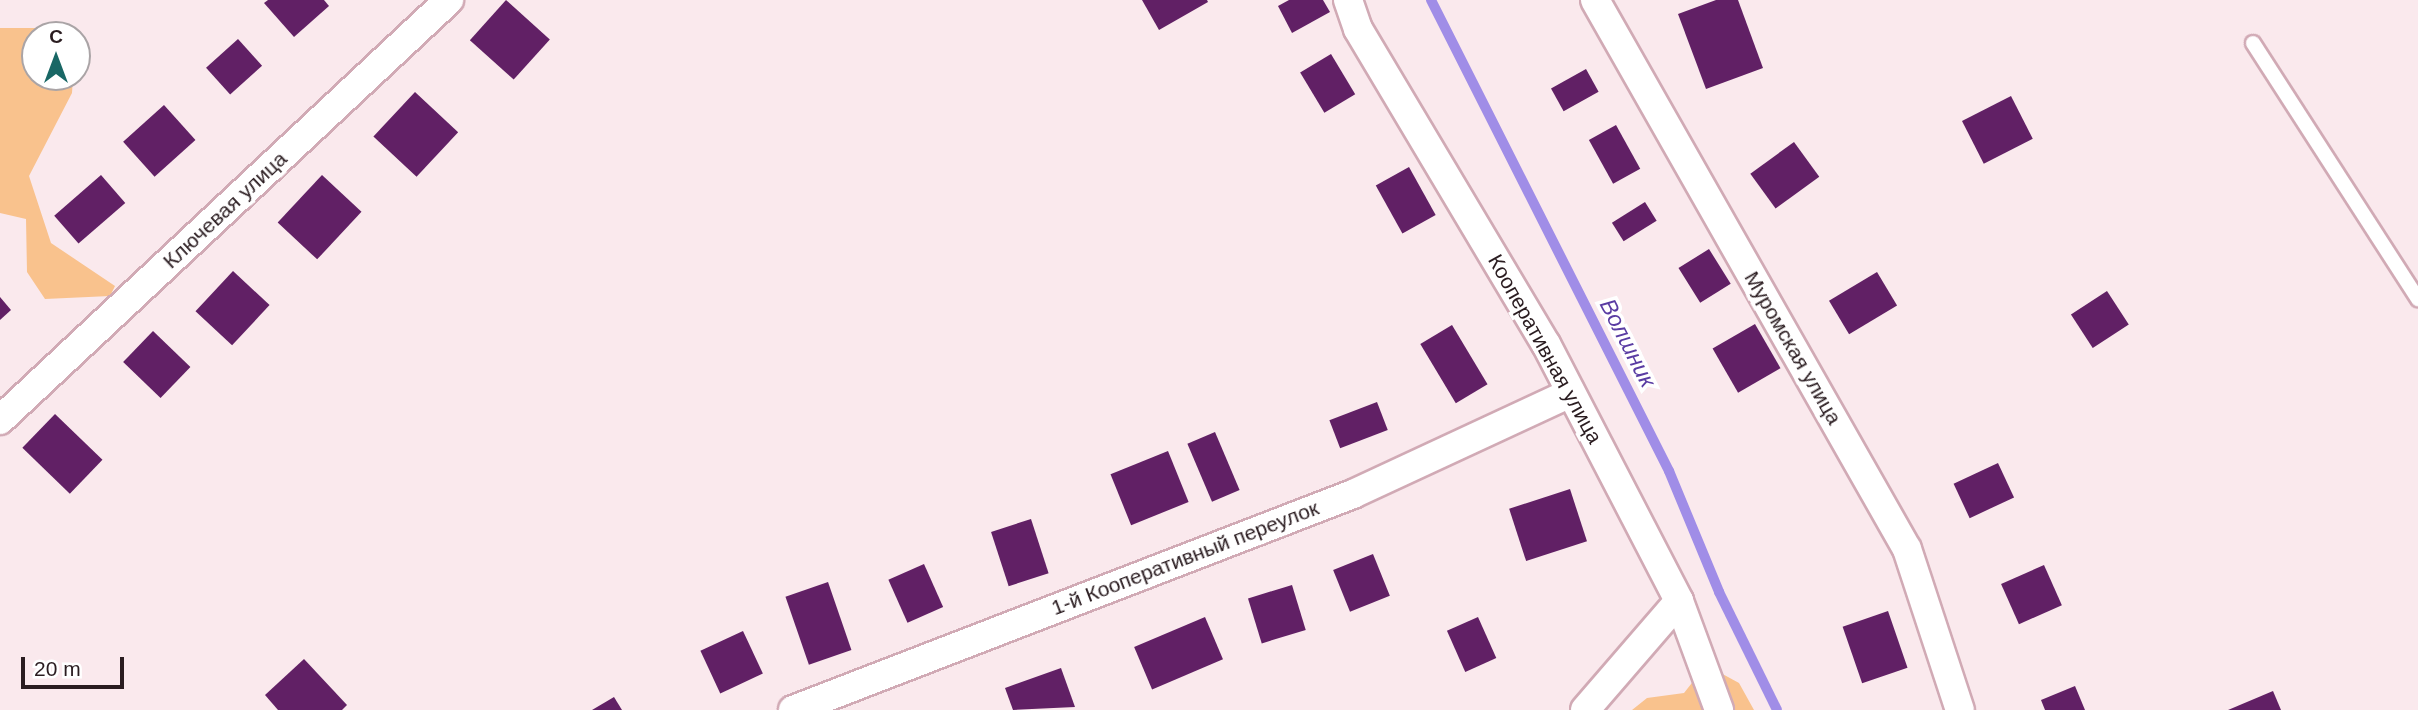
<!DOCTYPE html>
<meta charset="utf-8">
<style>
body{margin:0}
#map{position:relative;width:2418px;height:710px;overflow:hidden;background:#fae9ed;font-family:Helvetica,sans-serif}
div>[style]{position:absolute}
.green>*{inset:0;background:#f9c28d}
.stream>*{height:10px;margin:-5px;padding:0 5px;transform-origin:5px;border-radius:5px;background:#a08de7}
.building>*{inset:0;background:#612065;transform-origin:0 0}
.roads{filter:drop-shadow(2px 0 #d1aab5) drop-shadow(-2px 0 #d1aab5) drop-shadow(0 2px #d1aab5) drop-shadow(0 -2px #d1aab5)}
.service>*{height:14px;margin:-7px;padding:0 7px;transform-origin:7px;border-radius:7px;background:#fff}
.minor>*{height:28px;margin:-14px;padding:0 14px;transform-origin:14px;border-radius:14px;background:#fff}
span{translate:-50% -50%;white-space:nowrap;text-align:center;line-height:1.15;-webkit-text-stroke:7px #fff;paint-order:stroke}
.street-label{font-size:21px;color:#2a1c20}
.water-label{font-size:23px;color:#5a3ca3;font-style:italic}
.north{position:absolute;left:21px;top:21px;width:70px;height:70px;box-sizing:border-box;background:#fff;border:2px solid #aaa4a6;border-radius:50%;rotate:0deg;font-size:19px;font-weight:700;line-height:28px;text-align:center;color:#2a1c20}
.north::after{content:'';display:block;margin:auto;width:24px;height:32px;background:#196765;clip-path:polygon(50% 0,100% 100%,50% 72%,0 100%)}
.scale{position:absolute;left:21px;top:657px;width:103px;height:32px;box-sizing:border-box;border:4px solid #2a1c20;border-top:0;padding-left:9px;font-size:21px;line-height:24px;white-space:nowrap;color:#2a1c20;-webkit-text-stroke:5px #fff;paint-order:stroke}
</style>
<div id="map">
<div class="green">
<i style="clip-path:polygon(0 28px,60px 28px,64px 35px,35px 35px,35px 77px,73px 77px,72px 93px,29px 176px,51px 243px,115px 286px,110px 296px,45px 299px,27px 272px,26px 219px,0 213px)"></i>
<i style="clip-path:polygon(1706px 665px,1739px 683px,1754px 710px,1632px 710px,1647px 698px,1684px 693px)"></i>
</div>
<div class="stream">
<i style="left:1431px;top:0;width:528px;rotate:63.19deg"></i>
<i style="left:1669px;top:471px;width:131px;rotate:67.5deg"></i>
<i style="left:1719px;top:592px;width:131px;rotate:63.8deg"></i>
</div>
<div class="building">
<i style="clip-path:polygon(268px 0,324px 0,329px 6px,294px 37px,264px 3px)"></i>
<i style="left:506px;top:0;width:59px;height:54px;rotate:42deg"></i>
<i style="clip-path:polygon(1142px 0,1207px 0,1208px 2px,1159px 30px)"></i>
<i style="clip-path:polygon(1289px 0,1323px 0,1330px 12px,1292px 33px,1278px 6px)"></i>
<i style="clip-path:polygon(1716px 0,1738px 0,1763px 68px,1706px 89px,1678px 14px)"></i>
<i style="left:238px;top:39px;width:36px;height:43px;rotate:48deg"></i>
<i style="left:1331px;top:54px;width:47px;height:36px;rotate:59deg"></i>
<i style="left:1586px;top:69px;width:26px;height:40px;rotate:61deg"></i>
<i style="left:415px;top:92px;width:59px;height:61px;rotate:43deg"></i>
<i style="left:2011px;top:96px;width:48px;height:55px;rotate:63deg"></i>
<i style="left:164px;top:105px;width:47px;height:55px;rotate:48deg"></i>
<i style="left:1616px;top:125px;width:50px;height:31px;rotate:61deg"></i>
<i style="left:1794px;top:142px;width:43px;height:54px;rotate:54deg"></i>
<i style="left:1409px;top:167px;width:55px;height:38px;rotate:61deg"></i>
<i style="left:101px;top:175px;width:37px;height:62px;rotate:49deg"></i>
<i style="left:322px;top:175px;width:54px;height:65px;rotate:43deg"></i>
<i style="left:1645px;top:202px;width:22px;height:39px;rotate:58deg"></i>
<i style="left:1709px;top:249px;width:41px;height:36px;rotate:58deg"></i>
<i style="left:233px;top:271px;width:50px;height:55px;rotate:43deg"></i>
<i style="left:1877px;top:272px;width:39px;height:56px;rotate:59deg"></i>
<i style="left:2107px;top:291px;width:40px;height:43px;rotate:57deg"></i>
<i style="clip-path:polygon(0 297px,11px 310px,0 320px)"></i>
<i style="left:1755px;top:324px;width:51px;height:49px;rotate:60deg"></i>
<i style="left:1452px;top:325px;width:69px;height:37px;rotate:59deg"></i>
<i style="left:153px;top:331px;width:52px;height:43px;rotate:44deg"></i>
<i style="left:1377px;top:402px;width:30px;height:51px;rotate:69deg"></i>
<i style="left:55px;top:414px;width:66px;height:47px;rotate:44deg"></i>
<i style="left:1215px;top:432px;width:63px;height:30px;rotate:67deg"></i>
<i style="left:1168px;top:451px;width:55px;height:62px;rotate:68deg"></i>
<i style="left:1998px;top:463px;width:38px;height:49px;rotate:65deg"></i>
<i style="left:1570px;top:489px;width:55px;height:64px;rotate:72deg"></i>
<i style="left:1031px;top:519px;width:57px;height:42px;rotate:72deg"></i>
<i style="left:1373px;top:554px;width:45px;height:43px;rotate:68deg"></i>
<i style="left:924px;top:564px;width:47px;height:39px;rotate:66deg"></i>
<i style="left:2044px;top:565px;width:44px;height:47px;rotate:66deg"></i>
<i style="left:828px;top:582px;width:72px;height:45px;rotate:71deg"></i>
<i style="left:1292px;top:585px;width:47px;height:46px;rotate:73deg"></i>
<i style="left:1888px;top:611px;width:60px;height:48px;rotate:71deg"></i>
<i style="left:1205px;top:617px;width:46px;height:77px;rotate:67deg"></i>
<i style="left:1478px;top:617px;width:45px;height:34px;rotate:66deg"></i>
<i style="left:743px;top:631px;width:47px;height:47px;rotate:65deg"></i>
<i style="clip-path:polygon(304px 659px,347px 705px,342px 710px,278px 710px,265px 695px)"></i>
<i style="clip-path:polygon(1061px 668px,1075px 707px,1013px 710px,1005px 688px)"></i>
<i style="clip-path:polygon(2075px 686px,2085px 710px,2045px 710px,2041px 700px)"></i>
<i style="clip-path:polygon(2273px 691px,2281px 710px,2228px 710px)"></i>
<i style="clip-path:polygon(614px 697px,622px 710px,592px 710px)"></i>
</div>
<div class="roads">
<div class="service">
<i style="left:2253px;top:43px;width:305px;rotate:57.2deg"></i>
</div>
<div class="minor">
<i style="left:1348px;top:0;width:31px;rotate:71deg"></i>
<i style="left:1358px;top:29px;width:367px;rotate:59.2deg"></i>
<i style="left:1546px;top:344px;width:289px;rotate:62.6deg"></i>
<i style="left:1679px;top:601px;width:116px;rotate:69.8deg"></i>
<i style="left:1595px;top:0;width:631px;rotate:60.39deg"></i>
<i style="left:1907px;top:549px;width:169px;rotate:71.8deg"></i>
<i style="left:0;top:420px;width:615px;rotate:-43.09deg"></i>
<i style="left:793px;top:710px;width:600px;rotate:-21.09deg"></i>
<i style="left:1353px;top:494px;width:240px;rotate:-24.9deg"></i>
<i style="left:1585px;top:710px;width:144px;rotate:-49.2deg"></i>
</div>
</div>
<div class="street-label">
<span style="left:225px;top:210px;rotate:-43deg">Ключевая улица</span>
<span style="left:1793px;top:348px;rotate:60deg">Муромская улица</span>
<span style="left:1545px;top:349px;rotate:61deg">Кооперативная улица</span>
<span style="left:1185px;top:558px;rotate:-21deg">1-й Кооперативный переулок</span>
</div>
<div class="water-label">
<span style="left:1628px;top:343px;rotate:63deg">Волшник</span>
</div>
<div class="north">С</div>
<div class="scale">20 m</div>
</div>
